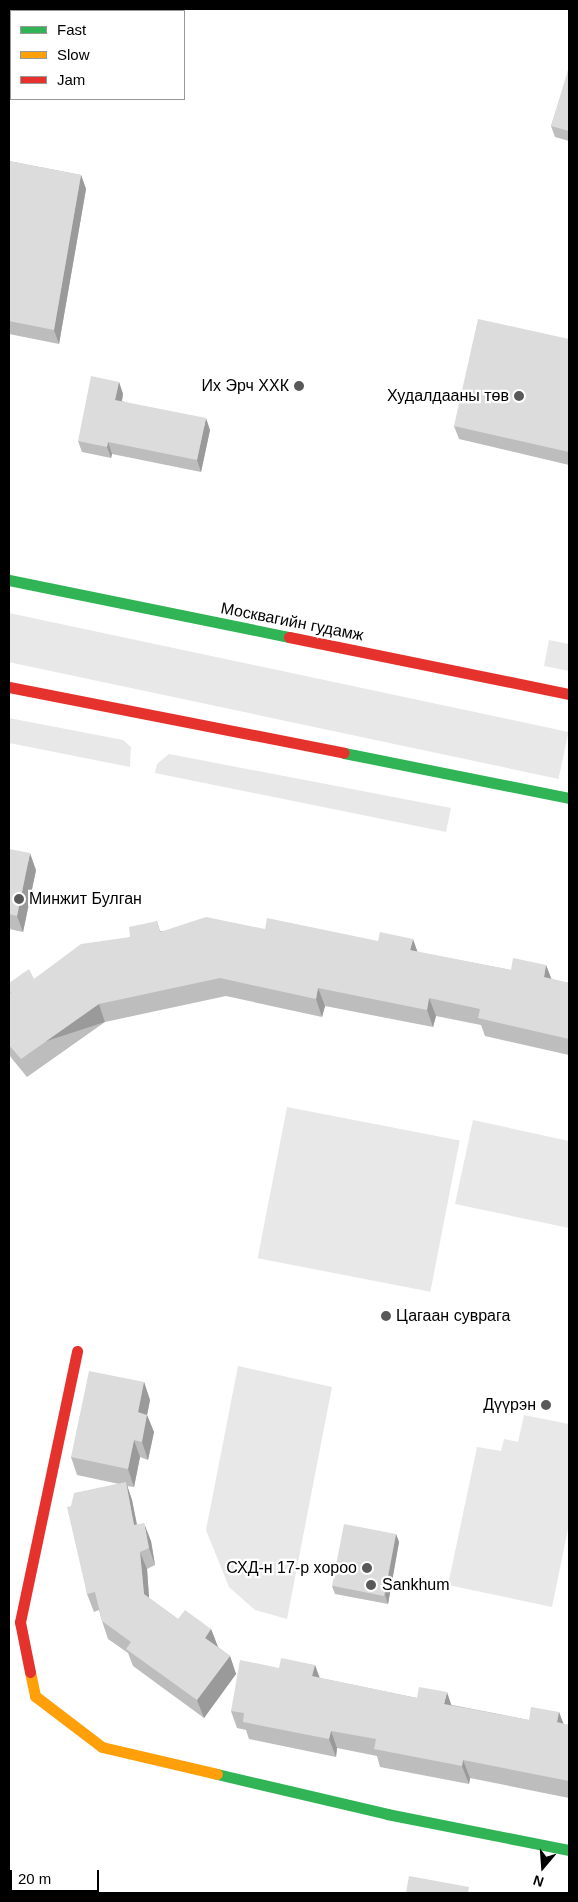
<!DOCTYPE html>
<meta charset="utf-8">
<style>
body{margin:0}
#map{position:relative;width:578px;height:1902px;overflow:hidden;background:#fff;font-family:Arial,sans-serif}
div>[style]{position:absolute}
.green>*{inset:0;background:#e8e8e8;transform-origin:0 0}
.fast>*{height:11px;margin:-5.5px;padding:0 5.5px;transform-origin:5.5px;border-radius:5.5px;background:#30b455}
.slow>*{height:11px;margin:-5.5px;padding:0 5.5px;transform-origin:5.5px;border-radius:5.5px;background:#ff9f0a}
.jam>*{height:11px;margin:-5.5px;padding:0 5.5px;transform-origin:5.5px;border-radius:5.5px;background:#e5322d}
.wall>*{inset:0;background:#bdbdbd}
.shaded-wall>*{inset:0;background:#9a9a9a;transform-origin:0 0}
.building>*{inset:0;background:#dcdcdc;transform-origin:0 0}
.dots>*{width:14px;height:14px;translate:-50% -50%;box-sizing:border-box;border:2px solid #fff;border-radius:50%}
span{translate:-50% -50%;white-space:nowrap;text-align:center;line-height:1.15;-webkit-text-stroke:4.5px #fff;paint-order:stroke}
.poi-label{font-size:16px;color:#000}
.right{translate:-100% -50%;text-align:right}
.left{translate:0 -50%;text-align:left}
.street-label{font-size:16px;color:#000}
.frame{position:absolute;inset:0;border:10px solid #000;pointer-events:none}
.legend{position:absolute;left:10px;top:10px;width:175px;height:90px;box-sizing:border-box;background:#fff;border:1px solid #999;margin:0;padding:6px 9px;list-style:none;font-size:15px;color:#000}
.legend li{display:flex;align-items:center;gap:10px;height:25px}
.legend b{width:25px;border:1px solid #999}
.north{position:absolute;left:518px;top:1842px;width:50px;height:50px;-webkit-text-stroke:4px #fff;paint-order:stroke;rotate:198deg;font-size:14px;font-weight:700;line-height:20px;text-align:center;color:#000}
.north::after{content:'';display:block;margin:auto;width:18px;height:22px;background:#000;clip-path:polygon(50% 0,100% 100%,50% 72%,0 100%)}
.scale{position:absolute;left:10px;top:1870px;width:89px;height:22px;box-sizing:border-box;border:2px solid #000;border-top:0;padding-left:6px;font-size:15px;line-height:18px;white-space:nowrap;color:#000;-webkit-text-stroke:4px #fff;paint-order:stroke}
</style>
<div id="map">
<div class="green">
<i style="left:9px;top:613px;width:572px;height:48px;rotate:12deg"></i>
<i style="clip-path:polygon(549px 640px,569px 644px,569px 671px,544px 666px)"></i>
<i style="clip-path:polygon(9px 718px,123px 740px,131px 747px,130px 767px,9px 743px)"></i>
<i style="clip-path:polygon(169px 754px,451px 808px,446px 832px,155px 773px,157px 764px)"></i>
<i style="left:287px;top:1107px;width:176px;height:154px;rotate:11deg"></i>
<i style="clip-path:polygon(473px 1120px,569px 1141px,569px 1228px,455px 1204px)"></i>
<i style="clip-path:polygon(238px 1366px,332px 1387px,287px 1619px,255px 1610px,229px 1587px,206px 1530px)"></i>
<i style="clip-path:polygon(524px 1415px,569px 1424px,569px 1524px,552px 1607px,448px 1585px,477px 1447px,501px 1451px,504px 1439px,518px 1442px)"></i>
</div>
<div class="fast">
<i style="left:9px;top:580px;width:286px;rotate:11.5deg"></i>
<i style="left:344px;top:753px;width:229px;rotate:11.3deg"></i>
<i style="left:217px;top:1774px;width:175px;rotate:13.2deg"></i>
<i style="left:387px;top:1814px;width:186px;rotate:11.2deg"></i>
</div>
<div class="slow">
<i style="left:30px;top:1672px;width:25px;rotate:78deg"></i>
<i style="left:35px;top:1696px;width:84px;rotate:37.3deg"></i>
<i style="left:102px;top:1747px;width:118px;rotate:13.2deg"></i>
</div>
<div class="jam">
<i style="left:289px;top:637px;width:286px;rotate:11.5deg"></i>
<i style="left:9px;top:687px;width:341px;rotate:11.1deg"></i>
<i style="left:30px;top:1672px;width:51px;rotate:-101.3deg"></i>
<i style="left:20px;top:1622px;width:277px;rotate:-78.1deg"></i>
</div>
<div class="wall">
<i style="clip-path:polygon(569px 70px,569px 141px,555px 137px,551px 126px)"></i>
<i style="clip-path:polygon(9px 161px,81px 175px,86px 189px,59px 344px,9px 334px)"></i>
<i style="clip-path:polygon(569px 339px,569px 465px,459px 439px,454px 426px)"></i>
<i style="clip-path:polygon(119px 382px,123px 394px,122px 401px,210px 430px,201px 472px,112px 454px,111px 458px,82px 452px,78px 441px)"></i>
<i style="clip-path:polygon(9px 849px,36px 870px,23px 932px,9px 929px)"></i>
<i style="clip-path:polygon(157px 921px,160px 931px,265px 929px,417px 952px,511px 970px,546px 965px,551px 979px,569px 983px,569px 1055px,485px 1036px,481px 1025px,436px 1016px,433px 1027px,325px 1006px,322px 1017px,226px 996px,105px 1022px,27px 1077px,9px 1055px,9px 983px,34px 979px,130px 937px)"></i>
<i style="clip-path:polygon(144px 1382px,150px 1400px,147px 1415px,154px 1432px,148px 1460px,140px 1457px,134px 1487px,127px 1486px,132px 1500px,137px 1524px,151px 1541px,155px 1565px,147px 1569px,149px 1598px,178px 1619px,211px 1629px,218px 1647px,230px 1656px,236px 1674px,204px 1718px,133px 1666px,128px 1653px,108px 1639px,102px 1621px,99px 1610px,94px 1612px,87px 1594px,71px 1506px,119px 1484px,77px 1475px,71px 1457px)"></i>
<i style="clip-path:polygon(396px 1534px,399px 1542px,388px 1604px,335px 1594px,332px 1586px)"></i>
<i style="clip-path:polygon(315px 1665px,320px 1678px,417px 1698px,529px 1720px,559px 1712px,563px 1724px,569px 1725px,569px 1798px,470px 1778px,469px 1784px,380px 1767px,377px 1756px,337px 1748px,336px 1757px,249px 1739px,246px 1730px,237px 1728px,231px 1711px)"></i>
</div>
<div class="shaded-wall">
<i style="clip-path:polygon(81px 175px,86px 189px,59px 344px,54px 330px)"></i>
<i style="clip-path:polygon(119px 382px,123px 394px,120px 411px,115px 400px)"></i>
<i style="clip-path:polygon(206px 418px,210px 430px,201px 472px,197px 460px)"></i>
<i style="clip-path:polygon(108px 442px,112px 454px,111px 458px,107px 447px)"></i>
<i style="clip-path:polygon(30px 853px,36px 870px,23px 932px,17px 916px)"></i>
<i style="clip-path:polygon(413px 939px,419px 956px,410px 950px)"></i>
<i style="clip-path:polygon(546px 965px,553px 983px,544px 977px)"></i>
<i style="clip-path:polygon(318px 988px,325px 1006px,322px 1017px,316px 999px)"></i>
<i style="clip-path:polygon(429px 998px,436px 1016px,433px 1027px,427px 1010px)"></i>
<i style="left:99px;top:1004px;width:19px;height:95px;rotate:72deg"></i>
<i style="clip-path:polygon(144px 1382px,150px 1400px,147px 1415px,154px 1432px,148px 1460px,142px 1442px,138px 1412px)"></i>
<i style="clip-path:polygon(134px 1440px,140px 1457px,134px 1487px,128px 1469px)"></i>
<i style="clip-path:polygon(126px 1482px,132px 1500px,140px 1542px,134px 1525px)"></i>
<i style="clip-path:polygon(144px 1523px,151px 1541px,155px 1565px,149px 1548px)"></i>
<i style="clip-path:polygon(396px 1534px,399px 1542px,388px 1604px,385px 1595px)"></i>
<i style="clip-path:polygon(140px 1552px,147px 1569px,150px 1611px,144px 1594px)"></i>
<i style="clip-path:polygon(211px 1629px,218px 1647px,205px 1638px)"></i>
<i style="clip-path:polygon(230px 1656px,236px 1674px,204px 1718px,197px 1700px)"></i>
<i style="clip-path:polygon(315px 1665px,321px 1683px,312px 1676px)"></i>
<i style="clip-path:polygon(447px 1692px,453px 1710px,444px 1704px)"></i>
<i style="clip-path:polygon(559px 1712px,566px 1730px,557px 1722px)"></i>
<i style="clip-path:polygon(331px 1731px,337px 1748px,336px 1757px,329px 1739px)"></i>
<i style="clip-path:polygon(463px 1760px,470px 1778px,469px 1784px,462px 1766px)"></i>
</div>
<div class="building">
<i style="clip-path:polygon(568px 70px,569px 70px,569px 131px,551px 126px)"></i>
<i style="clip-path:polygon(9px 161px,81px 175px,54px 330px,9px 321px)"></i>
<i style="clip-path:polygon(478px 319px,569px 339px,569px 452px,454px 426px)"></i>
<i style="clip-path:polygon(91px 376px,119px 382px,115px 400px,206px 418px,197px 460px,108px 442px,107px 447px,78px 441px)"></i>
<i style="clip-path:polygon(9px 849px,30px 853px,17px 916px,9px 914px)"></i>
<i style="clip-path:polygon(206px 917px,265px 929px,267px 918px,378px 941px,380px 932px,413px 939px,410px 950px,511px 970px,513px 958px,546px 965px,544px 977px,569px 983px,569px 1039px,478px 1018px,480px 1009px,429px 998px,427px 1010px,318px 988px,316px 999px,220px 978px,99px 1004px,21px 1059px,9px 1045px,9px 994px,11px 993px,9px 990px,9px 983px,29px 969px,34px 979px,81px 944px,130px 937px,129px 927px,157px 921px,160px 932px)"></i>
<i style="clip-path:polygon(89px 1371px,144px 1382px,138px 1412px,147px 1415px,142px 1442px,134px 1440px,128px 1469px,71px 1457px)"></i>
<i style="clip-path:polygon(126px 1482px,134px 1525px,144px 1523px,149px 1548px,140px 1552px,144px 1594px,178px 1619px,185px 1610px,211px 1629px,205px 1638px,230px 1656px,197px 1700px,126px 1649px,131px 1642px,102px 1621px,95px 1592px,87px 1594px,67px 1507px,71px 1506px,74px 1493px)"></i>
<i style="left:344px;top:1524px;width:53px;height:63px;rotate:11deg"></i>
<i style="clip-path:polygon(281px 1658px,315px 1665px,312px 1676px,417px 1698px,419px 1687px,447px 1692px,444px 1704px,529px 1720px,531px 1707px,559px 1712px,557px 1722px,569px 1725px,569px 1781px,463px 1760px,462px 1766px,374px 1749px,376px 1739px,331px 1731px,329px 1739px,243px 1722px,244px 1713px,231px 1711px,240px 1660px,279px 1668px)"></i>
<i style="clip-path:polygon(409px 1876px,469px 1887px,468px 1893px,406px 1893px)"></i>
</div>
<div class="dots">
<i style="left:299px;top:386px;background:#595959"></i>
<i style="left:519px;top:396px;background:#595959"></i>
<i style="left:19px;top:899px;background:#595959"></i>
<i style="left:386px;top:1316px;background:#595959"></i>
<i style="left:546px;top:1405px;background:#595959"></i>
<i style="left:367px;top:1568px;background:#595959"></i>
<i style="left:371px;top:1585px;background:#595959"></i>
</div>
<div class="poi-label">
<span class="right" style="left:289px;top:386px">Их Эрч ХХК</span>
<span class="right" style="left:509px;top:396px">Худалдааны төв</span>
<span class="left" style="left:29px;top:899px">Минжит Булган</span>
<span class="left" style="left:396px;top:1316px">Цагаан суврага</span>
<span class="right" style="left:536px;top:1405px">Дүүрэн</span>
<span class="right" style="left:357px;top:1568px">СХД-н 17-р хороо</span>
<span class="left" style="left:382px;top:1585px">Sankhum</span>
</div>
<div class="street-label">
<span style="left:292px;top:622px;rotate:11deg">Москвагийн гудамж</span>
</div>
<div class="frame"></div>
<ul class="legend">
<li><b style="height:6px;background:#30b455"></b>Fast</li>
<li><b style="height:6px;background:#ff9f0a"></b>Slow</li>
<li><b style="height:6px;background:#e5322d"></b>Jam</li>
</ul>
<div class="north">N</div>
<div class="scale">20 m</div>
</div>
